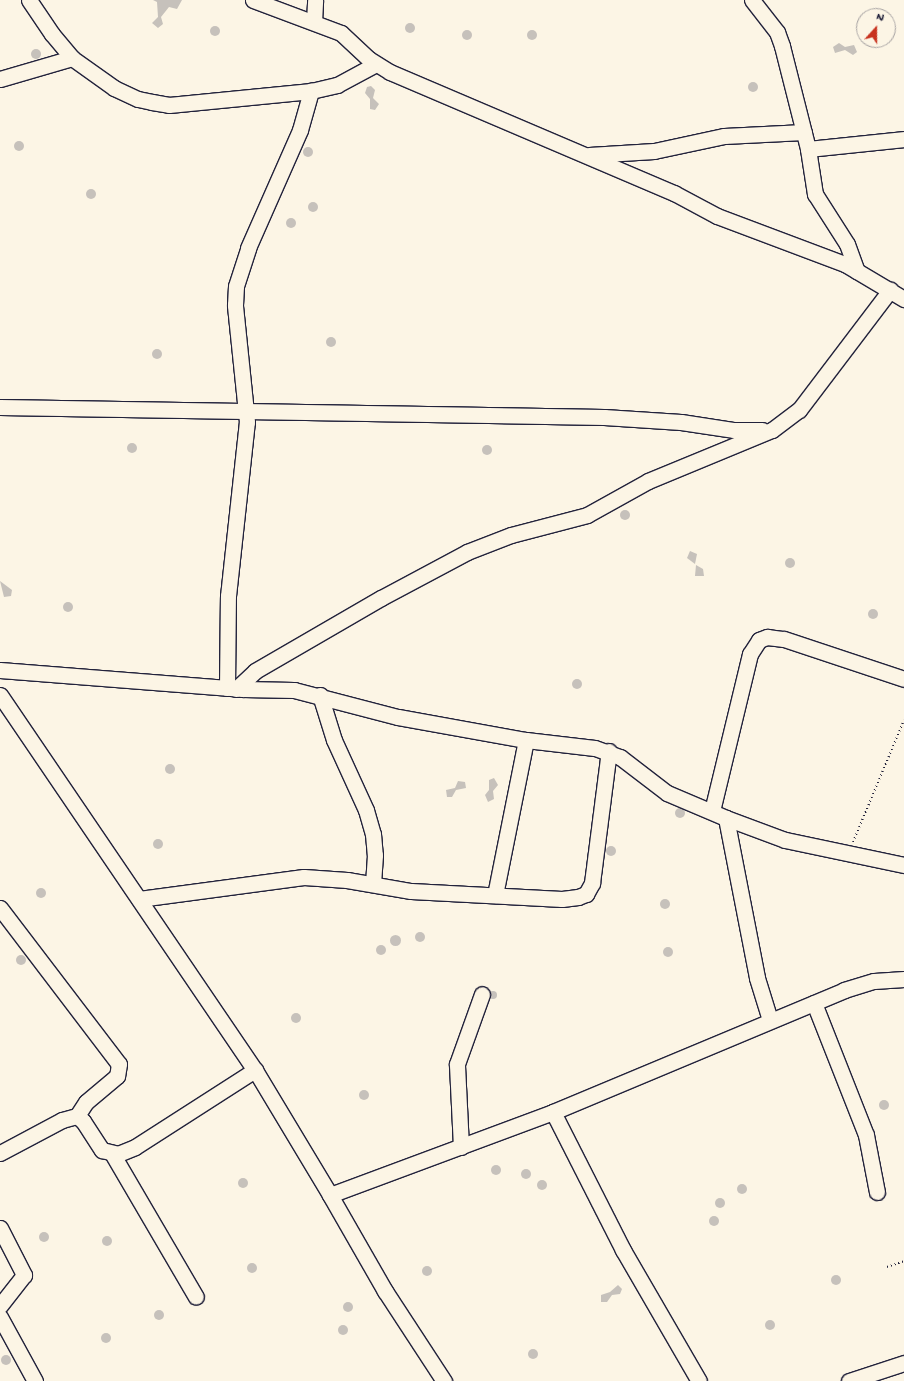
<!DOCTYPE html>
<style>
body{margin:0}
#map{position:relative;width:904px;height:1381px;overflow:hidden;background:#fcf5e5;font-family:"Gochi Hand",sans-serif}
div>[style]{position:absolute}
.building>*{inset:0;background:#c6c1bb}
.round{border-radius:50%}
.path>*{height:2px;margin-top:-1px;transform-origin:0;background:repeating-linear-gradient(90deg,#22223b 0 1px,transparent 0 4px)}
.roads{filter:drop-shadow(1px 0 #22223b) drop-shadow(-1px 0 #22223b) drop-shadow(0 1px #22223b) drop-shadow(0 -1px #22223b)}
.minor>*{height:15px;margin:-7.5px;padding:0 7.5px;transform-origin:7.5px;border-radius:7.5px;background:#fcf5e5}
span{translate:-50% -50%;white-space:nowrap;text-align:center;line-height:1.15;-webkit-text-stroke:3px #fcf5e5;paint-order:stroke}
.north{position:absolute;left:856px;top:8px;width:40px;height:40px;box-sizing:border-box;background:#fcf5e5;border:1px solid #a5a1a1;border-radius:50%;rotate:21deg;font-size:11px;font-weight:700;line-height:16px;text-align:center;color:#22223b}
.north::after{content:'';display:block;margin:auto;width:14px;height:18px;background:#c8321e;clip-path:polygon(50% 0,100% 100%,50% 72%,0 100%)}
</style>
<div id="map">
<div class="building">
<i style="clip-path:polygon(153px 0,182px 0,177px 9px,169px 7px,161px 17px,163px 24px,158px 28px,152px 23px,158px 17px,157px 2px)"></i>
<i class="round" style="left:405px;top:23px;width:10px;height:10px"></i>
<i class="round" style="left:210px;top:26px;width:10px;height:10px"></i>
<i class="round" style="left:527px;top:30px;width:10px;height:10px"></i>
<i class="round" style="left:462px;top:30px;width:10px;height:10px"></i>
<i style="clip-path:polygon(839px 43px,845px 47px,854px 45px,857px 52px,853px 55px,845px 50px,835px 53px,833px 47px)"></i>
<i class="round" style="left:31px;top:49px;width:10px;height:10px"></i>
<i class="round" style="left:748px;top:82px;width:10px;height:10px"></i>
<i style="clip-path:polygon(371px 86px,375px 90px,373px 98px,379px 104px,375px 110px,370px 109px,370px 99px,365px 93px,367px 87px)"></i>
<i class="round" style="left:14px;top:141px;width:10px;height:10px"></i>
<i class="round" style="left:303px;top:147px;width:10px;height:10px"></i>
<i class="round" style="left:86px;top:189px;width:10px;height:10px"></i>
<i class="round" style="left:308px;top:202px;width:10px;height:10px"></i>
<i class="round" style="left:286px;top:218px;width:10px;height:10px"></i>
<i class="round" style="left:326px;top:337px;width:10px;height:10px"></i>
<i class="round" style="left:152px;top:349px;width:10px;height:10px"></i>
<i class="round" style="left:127px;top:443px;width:10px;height:10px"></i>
<i class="round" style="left:482px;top:445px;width:10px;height:10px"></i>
<i class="round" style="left:620px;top:510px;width:10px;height:10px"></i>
<i style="clip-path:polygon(690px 551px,697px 554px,695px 564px,687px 558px)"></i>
<i class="round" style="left:785px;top:558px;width:10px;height:10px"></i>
<i style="clip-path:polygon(696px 565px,703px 569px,704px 576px,695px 576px)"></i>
<i style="clip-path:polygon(0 581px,12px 590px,11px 596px,4px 597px)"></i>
<i class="round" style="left:63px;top:602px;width:10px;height:10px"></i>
<i class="round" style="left:868px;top:609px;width:10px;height:10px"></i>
<i class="round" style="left:572px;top:679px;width:10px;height:10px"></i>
<i class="round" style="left:165px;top:764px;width:10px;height:10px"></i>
<i style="clip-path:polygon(494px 778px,498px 785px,493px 791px,494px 799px,488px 802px,485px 795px,489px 790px,489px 780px)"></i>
<i style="clip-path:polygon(458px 781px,465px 782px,466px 788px,456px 790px,452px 797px,447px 797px,446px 790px,455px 788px)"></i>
<i class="round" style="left:675px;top:808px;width:10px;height:10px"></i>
<i class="round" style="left:153px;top:839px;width:10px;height:10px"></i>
<i class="round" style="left:606px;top:846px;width:10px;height:10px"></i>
<i class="round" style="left:36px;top:888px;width:10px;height:10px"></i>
<i class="round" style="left:660px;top:899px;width:10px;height:10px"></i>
<i class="round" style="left:415px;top:932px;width:10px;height:10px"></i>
<i class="round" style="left:389.5px;top:934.5px;width:11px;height:11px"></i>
<i class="round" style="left:376px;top:945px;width:10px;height:10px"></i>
<i class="round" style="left:663px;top:947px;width:10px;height:10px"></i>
<i class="round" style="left:16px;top:955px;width:10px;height:10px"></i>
<i class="round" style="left:489px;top:991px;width:8px;height:8px"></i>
<i class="round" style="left:291px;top:1013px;width:10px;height:10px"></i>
<i class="round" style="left:359px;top:1090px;width:10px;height:10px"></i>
<i class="round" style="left:879px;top:1100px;width:10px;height:10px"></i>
<i class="round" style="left:491px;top:1165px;width:10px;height:10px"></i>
<i class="round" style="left:521px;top:1169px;width:10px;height:10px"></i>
<i class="round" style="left:238px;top:1178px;width:10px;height:10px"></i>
<i class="round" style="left:537px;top:1180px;width:10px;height:10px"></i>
<i class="round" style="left:737px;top:1184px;width:10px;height:10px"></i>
<i class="round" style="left:715px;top:1198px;width:10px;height:10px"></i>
<i class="round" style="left:709px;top:1216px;width:10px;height:10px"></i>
<i class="round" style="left:39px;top:1232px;width:10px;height:10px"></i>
<i class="round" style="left:102px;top:1236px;width:10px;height:10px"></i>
<i class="round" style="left:247px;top:1263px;width:10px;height:10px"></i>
<i class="round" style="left:422px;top:1266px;width:10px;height:10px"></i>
<i class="round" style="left:831px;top:1275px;width:10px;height:10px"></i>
<i style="clip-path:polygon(618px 1285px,622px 1289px,620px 1294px,612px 1295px,607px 1302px,601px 1302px,601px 1295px,610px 1292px)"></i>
<i class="round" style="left:343px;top:1302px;width:10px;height:10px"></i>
<i class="round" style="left:154px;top:1310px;width:10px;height:10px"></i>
<i class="round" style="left:765px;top:1320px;width:10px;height:10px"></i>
<i class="round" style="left:338px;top:1325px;width:10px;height:10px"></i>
<i class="round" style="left:101px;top:1333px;width:10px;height:10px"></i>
<i class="round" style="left:528px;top:1349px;width:10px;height:10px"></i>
<i class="round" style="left:1px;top:1355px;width:10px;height:10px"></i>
</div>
<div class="path">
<i style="left:853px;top:842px;width:132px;rotate:-67.3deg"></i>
<i style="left:887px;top:1267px;width:18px;rotate:-19deg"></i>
</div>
<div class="roads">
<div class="minor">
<i style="left:29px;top:0;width:41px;rotate:55.9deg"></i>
<i style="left:52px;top:34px;width:31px;rotate:50deg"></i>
<i style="left:72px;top:58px;width:52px;rotate:35.5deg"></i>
<i style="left:114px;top:88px;width:26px;rotate:25deg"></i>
<i style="left:138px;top:99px;width:14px;rotate:12deg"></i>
<i style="left:152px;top:102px;width:17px;rotate:10deg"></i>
<i style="left:169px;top:105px;width:143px;rotate:-5.6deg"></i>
<i style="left:311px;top:91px;width:27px;rotate:-13deg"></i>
<i style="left:337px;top:85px;width:44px;rotate:-28.3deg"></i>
<i style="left:253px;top:0;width:94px;rotate:20.6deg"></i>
<i style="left:341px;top:33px;width:38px;rotate:43deg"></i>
<i style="left:369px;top:59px;width:25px;rotate:32deg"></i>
<i style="left:390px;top:72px;width:309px;rotate:23.1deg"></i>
<i style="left:674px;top:193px;width:49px;rotate:28.1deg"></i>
<i style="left:717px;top:216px;width:137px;rotate:20.6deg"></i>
<i style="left:845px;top:264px;width:69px;rotate:30.7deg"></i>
<i style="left:752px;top:0;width:41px;rotate:52deg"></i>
<i style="left:777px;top:32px;width:15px;rotate:70deg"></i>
<i style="left:782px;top:46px;width:106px;rotate:75.8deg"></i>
<i style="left:808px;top:149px;width:46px;rotate:81.2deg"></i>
<i style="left:815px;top:194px;width:59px;rotate:57.4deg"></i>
<i style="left:847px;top:244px;width:29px;rotate:70deg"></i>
<i style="left:314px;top:22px;width:22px;rotate:-87deg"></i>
<i style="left:0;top:79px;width:75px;rotate:-16.3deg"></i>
<i style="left:808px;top:149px;width:97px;rotate:-5.9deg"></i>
<i style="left:589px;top:155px;width:65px;rotate:-3.5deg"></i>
<i style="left:654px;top:151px;width:72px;rotate:-12.1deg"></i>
<i style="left:724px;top:136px;width:80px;rotate:-2.9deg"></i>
<i style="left:0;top:407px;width:604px;rotate:0.95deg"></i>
<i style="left:604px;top:417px;width:77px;rotate:3.7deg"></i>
<i style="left:681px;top:422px;width:54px;rotate:8.6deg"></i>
<i style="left:734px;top:430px;width:28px"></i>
<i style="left:0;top:670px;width:244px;rotate:4.5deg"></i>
<i style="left:243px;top:689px;width:51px;rotate:1.1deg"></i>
<i style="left:294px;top:690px;width:107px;rotate:14.6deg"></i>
<i style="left:398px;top:717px;width:130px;rotate:10.2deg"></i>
<i style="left:526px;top:740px;width:69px;rotate:6.6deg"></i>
<i style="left:595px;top:748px;width:27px;rotate:20deg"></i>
<i style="left:620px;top:757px;width:59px;rotate:37.5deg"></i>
<i style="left:667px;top:793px;width:64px;rotate:23deg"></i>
<i style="left:726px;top:818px;width:63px;rotate:20.4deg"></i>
<i style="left:785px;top:840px;width:122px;rotate:11.9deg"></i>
<i style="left:227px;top:688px;width:92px;rotate:-89.4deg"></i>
<i style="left:228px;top:596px;width:175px;rotate:-83.8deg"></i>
<i style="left:247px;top:422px;width:118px;rotate:-95.9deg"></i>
<i style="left:235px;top:305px;width:19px;rotate:-87deg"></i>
<i style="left:236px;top:286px;width:40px;rotate:-72deg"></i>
<i style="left:248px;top:248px;width:129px;rotate:-66.2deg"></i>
<i style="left:300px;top:130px;width:41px;rotate:-74.2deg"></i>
<i style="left:236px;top:689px;width:26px;rotate:-43deg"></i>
<i style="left:255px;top:671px;width:146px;rotate:-30.1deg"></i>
<i style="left:381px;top:598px;width:98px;rotate:-28.1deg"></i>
<i style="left:467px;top:552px;width:47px;rotate:-21.1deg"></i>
<i style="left:511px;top:535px;width:79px;rotate:-14.7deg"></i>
<i style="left:587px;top:515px;width:70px;rotate:-29.1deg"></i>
<i style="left:648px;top:481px;width:134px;rotate:-22.4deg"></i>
<i style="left:772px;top:430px;width:34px;rotate:-37deg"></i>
<i style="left:799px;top:410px;width:151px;rotate:-52.8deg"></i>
<i style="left:0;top:695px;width:453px;rotate:55.8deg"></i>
<i style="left:255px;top:1070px;width:146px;rotate:59deg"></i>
<i style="left:330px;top:1195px;width:238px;rotate:-20.4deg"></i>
<i style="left:553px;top:1112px;width:316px;rotate:-22.7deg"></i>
<i style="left:844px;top:990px;width:31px;rotate:-17deg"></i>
<i style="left:874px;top:981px;width:30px;rotate:-4deg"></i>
<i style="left:320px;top:695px;width:47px;rotate:72.7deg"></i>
<i style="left:334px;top:740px;width:77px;rotate:65.4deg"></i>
<i style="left:366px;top:810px;width:25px;rotate:74deg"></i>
<i style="left:373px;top:834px;width:21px;rotate:85deg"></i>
<i style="left:375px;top:855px;width:29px;rotate:94deg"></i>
<i style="left:712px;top:811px;width:162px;rotate:-76.4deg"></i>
<i style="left:750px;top:654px;width:17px;rotate:-57deg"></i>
<i style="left:759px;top:640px;width:9px;rotate:-21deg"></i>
<i style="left:767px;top:637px;width:17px;rotate:7deg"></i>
<i style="left:784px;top:639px;width:126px;rotate:18.4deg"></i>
<i style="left:726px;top:818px;width:163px;rotate:79deg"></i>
<i style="left:757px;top:978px;width:44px;rotate:72.8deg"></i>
<i style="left:495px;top:895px;width:158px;rotate:-78.7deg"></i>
<i style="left:139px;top:899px;width:166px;rotate:-7.6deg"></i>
<i style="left:304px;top:877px;width:43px;rotate:4deg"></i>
<i style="left:347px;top:880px;width:65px;rotate:9.8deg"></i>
<i style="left:411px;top:891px;width:151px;rotate:3deg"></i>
<i style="left:562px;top:899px;width:16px;rotate:-7deg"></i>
<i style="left:578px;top:897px;width:9px;rotate:-21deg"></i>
<i style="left:586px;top:894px;width:13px;rotate:-61deg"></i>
<i style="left:592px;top:883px;width:133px;rotate:-82.7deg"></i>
<i style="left:0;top:908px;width:196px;rotate:52.7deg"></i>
<i style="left:119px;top:1064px;width:12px;rotate:99deg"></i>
<i style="left:117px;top:1076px;width:40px;rotate:140deg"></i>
<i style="left:86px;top:1102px;width:17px;rotate:123deg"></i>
<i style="left:814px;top:1003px;width:142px;rotate:68.5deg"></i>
<i style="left:866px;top:1135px;width:58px;rotate:79.1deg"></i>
<i style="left:553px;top:1112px;width:155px;rotate:63.1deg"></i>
<i style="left:623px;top:1250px;width:151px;rotate:59.9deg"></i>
<i style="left:461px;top:1147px;width:83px;rotate:-92.8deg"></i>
<i style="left:457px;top:1064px;width:74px;rotate:-70.3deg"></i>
<i style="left:0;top:1153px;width:70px;rotate:-28deg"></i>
<i style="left:62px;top:1120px;width:16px;rotate:-15deg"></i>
<i style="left:77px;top:1116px;width:8px;rotate:40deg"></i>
<i style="left:83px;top:1121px;width:35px;rotate:57deg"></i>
<i style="left:102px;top:1150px;width:16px;rotate:14deg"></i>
<i style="left:118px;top:1154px;width:18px;rotate:-22deg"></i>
<i style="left:135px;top:1147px;width:143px;rotate:-32.7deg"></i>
<i style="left:113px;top:1155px;width:164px;rotate:59.7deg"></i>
<i style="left:330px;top:1195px;width:111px;rotate:60.2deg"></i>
<i style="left:385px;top:1291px;width:108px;rotate:56.8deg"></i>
<i style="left:0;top:1228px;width:53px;rotate:62.9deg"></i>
<i style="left:24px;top:1275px;width:39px;rotate:128deg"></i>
<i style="left:0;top:1317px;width:73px;rotate:61.3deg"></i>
<i style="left:849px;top:1381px;width:58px;rotate:-18.1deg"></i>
</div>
</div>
<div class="north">N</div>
</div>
